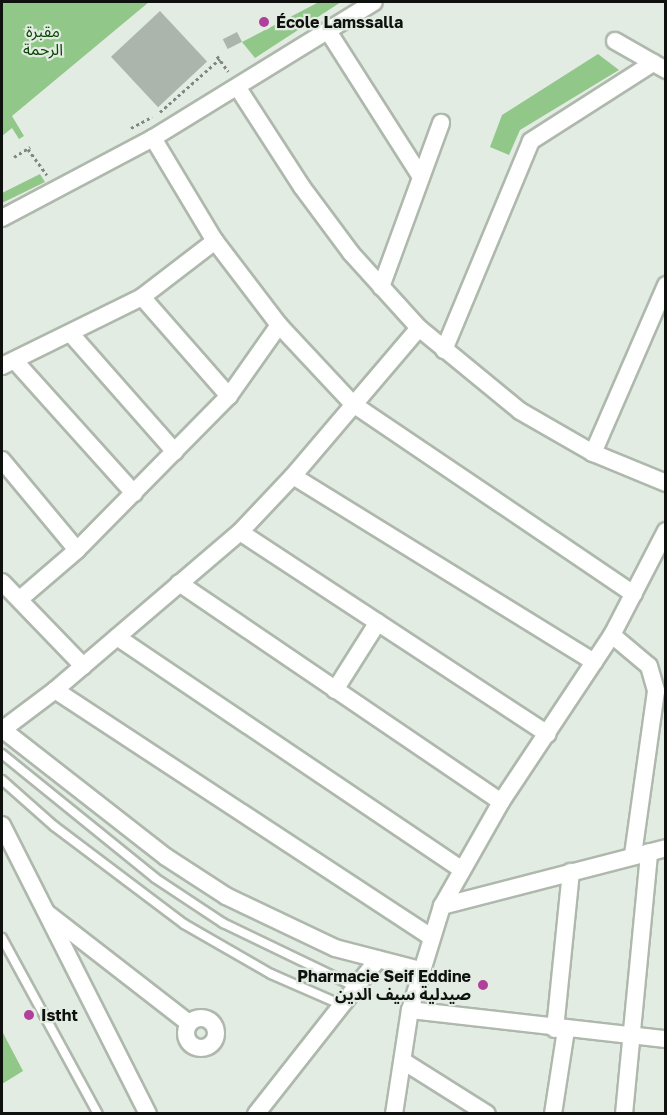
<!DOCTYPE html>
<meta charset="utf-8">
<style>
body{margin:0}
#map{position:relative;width:667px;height:1115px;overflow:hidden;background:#e3ece2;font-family:"Golos Text","Noto Sans Arabic",sans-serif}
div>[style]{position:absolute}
.green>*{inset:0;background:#91c789}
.building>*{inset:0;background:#acb5ab;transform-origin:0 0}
.path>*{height:3px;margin-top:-1.5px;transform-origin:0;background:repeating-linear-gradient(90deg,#818780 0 3px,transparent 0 6px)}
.roads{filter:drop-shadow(2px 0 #afb8ad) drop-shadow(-2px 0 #afb8ad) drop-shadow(0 2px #afb8ad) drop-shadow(0 -2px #afb8ad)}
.service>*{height:8px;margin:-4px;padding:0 4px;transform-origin:4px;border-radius:4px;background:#fff}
.minor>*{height:16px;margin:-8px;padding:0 8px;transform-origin:8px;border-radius:8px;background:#fff}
.minor>.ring{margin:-8px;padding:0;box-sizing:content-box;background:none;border:16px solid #fff;border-radius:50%}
.dots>*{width:16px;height:16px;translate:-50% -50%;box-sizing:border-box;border:3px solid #e3ece2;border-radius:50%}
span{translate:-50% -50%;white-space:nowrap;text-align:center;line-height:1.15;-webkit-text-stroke:4.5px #e3ece2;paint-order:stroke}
.poi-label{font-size:16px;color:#0e110d;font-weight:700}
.left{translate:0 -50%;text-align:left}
.right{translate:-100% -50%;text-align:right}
.park-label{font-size:16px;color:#0b4604}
.frame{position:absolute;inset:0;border:3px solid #0e110d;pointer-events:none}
</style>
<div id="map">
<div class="green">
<i style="clip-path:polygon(2px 2px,149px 2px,12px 116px,24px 136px,19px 139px,12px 128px,2px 136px)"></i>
<i style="clip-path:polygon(319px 2px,341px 2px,255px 58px,242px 42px)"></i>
<i style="clip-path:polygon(598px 54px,619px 70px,520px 130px,509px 155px,490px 147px,502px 115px)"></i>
<i style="clip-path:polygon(40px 174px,45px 182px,2px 203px,2px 193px)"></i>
<i style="clip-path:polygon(2px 1031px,23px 1071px,2px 1084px)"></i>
</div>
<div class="building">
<i style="left:160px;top:11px;width:69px;height:67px;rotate:47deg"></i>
<i style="left:237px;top:32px;width:11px;height:16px;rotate:63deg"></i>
</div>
<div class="path">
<i style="left:217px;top:56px;width:19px;rotate:54deg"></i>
<i style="left:160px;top:112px;width:80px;rotate:-41.5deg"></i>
<i style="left:131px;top:128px;width:24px;rotate:-28deg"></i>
<i style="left:28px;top:149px;width:32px;rotate:54deg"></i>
<i style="left:14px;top:157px;width:19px;rotate:-32deg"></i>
</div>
<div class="roads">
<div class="service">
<i style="left:2px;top:754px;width:197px;rotate:39deg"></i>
<i style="left:155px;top:878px;width:82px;rotate:33.5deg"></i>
<i style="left:223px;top:923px;width:150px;rotate:25.7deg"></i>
<i style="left:2px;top:780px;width:69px;rotate:41.5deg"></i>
<i style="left:54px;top:826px;width:163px;rotate:37deg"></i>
<i style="left:184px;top:924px;width:100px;rotate:29.9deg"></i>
<i style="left:271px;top:974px;width:77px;rotate:23.6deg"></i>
<i style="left:2px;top:938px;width:200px;rotate:61.4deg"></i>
</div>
<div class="minor">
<i style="left:328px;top:31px;width:173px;rotate:57.5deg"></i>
<i style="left:615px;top:41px;width:59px;rotate:29.6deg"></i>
<i style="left:238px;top:88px;width:118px;rotate:57.1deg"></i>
<i style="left:302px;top:187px;width:82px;rotate:53.4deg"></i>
<i style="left:351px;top:253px;width:101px;rotate:47.8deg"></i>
<i style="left:419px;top:328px;width:131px;rotate:39.4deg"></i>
<i style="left:520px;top:411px;width:84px;rotate:29.9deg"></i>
<i style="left:593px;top:453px;width:79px;rotate:22.3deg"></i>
<i style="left:153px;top:138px;width:120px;rotate:59deg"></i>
<i style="left:215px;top:241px;width:106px;rotate:52.7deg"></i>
<i style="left:279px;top:325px;width:108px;rotate:46.9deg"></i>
<i style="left:353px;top:404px;width:339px;rotate:34.1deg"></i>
<i style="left:2px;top:218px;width:171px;rotate:-27.9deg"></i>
<i style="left:153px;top:138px;width:259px;rotate:-31.6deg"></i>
<i style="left:381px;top:287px;width:175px;rotate:-69.9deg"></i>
<i style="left:142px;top:297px;width:132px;rotate:48.7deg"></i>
<i style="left:71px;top:334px;width:157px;rotate:48.6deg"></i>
<i style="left:444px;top:350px;width:226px;rotate:-67.4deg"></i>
<i style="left:531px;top:141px;width:145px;rotate:-32.6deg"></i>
<i style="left:15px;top:361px;width:178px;rotate:48deg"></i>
<i style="left:2px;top:366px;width:156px;rotate:-26.2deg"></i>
<i style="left:142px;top:297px;width:92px;rotate:-37.5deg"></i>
<i style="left:593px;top:453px;width:183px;rotate:-66.5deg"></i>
<i style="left:2px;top:460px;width:117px;rotate:50.2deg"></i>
<i style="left:293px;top:476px;width:354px;rotate:31.7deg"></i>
<i style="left:240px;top:532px;width:368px;rotate:33.3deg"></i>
<i style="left:2px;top:582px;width:117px;rotate:46deg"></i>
<i style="left:179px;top:583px;width:389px;rotate:34.2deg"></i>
<i style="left:20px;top:599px;width:75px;rotate:-40.7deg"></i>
<i style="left:77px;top:550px;width:216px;rotate:-45.4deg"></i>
<i style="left:229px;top:396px;width:87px;rotate:-54.8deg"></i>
<i style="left:612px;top:635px;width:48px;rotate:40deg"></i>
<i style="left:649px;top:666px;width:26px;rotate:74deg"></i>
<i style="left:656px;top:691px;width:166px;rotate:98deg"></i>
<i style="left:117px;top:637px;width:415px;rotate:34deg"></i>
<i style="left:55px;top:690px;width:450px;rotate:33.3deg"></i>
<i style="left:335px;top:690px;width:80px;rotate:-57.7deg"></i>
<i style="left:2px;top:729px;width:208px;rotate:38deg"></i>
<i style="left:166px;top:857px;width:72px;rotate:33deg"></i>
<i style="left:226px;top:896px;width:121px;rotate:25.5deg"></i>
<i style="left:335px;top:948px;width:88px;rotate:14.5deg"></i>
<i style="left:2px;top:730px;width:66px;rotate:-37deg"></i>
<i style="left:55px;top:690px;width:243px;rotate:-40.5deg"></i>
<i style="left:240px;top:532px;width:77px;rotate:-46.6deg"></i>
<i style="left:293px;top:476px;width:194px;rotate:-49.6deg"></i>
<i style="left:2px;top:825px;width:324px;rotate:63.2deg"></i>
<i style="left:442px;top:906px;width:231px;rotate:-14.5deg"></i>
<i style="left:47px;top:913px;width:180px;rotate:37.8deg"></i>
<i style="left:410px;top:1010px;width:258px;rotate:6.5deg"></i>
<i class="ring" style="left:186px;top:1018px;width:14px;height:14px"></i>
<i style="left:555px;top:1029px;width:158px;rotate:-84.2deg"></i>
<i style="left:403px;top:1061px;width:99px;rotate:32.2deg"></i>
<i style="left:256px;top:1114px;width:197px;rotate:-51.8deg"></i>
<i style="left:394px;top:1114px;width:105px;rotate:-81.3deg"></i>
<i style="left:410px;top:1010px;width:109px;rotate:-72.9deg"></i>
<i style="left:442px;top:906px;width:120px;rotate:-60.4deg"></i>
<i style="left:501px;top:802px;width:201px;rotate:-56.4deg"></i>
<i style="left:612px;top:635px;width:117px;rotate:-62.6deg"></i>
<i style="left:553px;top:1114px;width:85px;rotate:-81.2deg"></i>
<i style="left:624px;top:1114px;width:263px;rotate:-84.5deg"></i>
</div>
</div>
<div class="dots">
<i style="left:264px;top:22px;background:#b0409c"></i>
<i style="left:483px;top:985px;background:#b0409c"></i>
<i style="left:29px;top:1015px;background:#b0409c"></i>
</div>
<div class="poi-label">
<span class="left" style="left:276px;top:22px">École Lamssalla</span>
<span class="right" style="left:471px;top:985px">Pharmacie Seif Eddine<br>صيدلية سيف الدين</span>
<span class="left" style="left:41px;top:1015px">Istht</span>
</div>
<div class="park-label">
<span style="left:43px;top:40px">مقبرة<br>الرحمة</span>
</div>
<div class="frame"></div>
</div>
